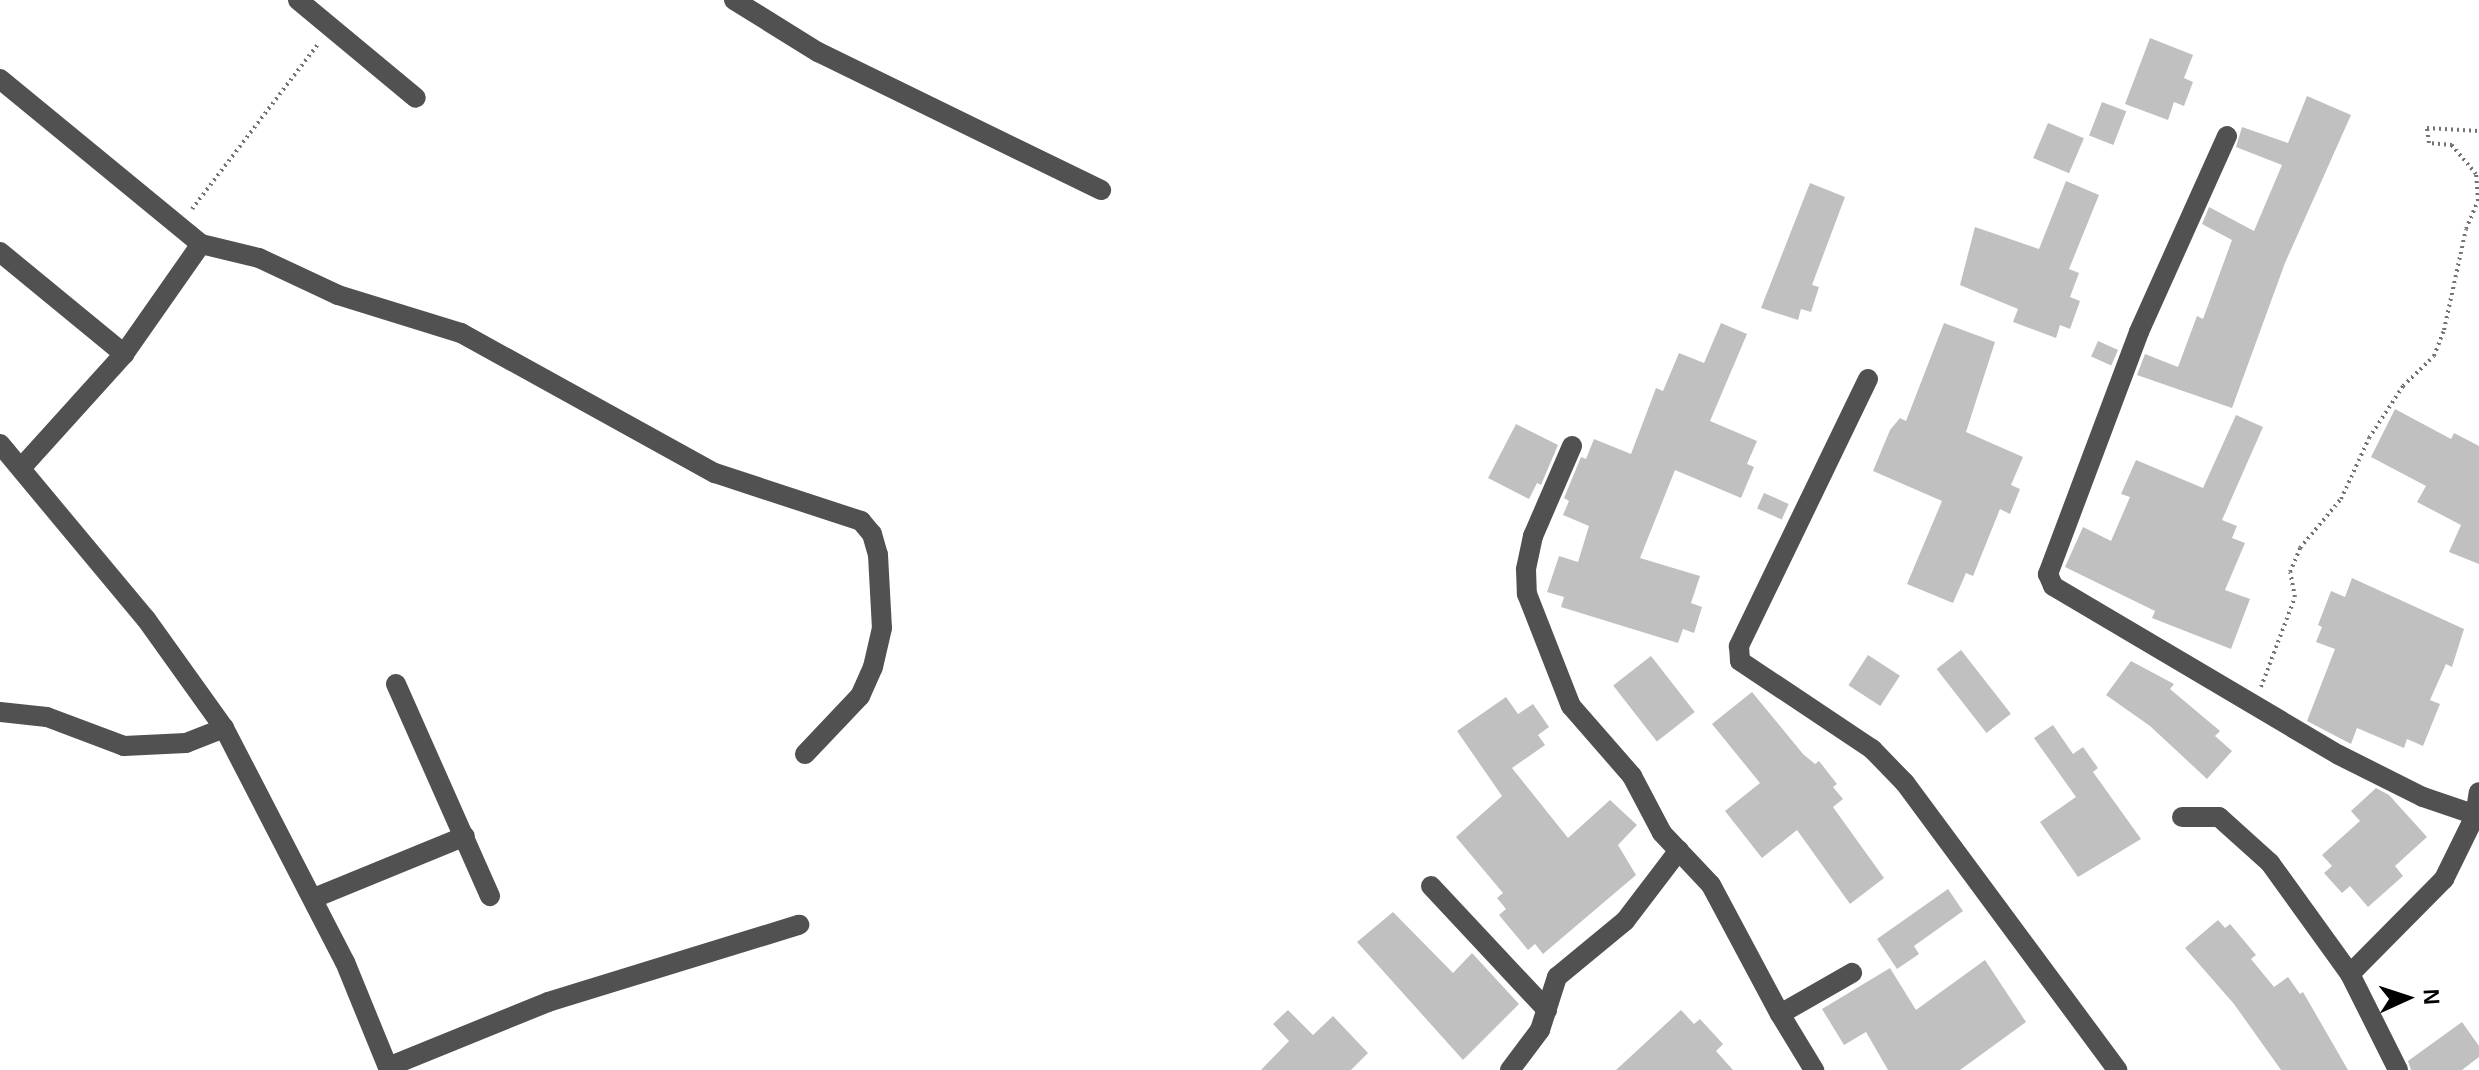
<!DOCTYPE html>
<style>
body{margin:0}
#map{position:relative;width:2479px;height:1070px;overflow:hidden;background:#fff;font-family:Arial,sans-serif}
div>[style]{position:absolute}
.building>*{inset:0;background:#c0c0c0;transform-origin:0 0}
.path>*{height:4px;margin-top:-2px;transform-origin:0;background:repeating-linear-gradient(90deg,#737373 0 2px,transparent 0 6px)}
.minor>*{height:20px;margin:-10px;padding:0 10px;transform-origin:10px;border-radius:10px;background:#515151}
span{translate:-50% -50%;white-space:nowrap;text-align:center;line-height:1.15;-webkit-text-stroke:6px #fff;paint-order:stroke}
.north{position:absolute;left:2367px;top:958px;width:80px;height:80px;-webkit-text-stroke:6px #fff;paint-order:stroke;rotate:87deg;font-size:22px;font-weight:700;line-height:32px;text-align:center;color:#000}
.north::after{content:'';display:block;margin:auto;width:28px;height:36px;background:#000;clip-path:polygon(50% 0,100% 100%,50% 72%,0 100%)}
</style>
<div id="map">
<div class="building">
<i style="clip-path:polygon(2150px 38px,2193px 55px,2184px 78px,2193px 82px,2184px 106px,2174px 102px,2168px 120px,2125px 104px)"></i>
<i style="clip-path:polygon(2307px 96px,2351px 115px,2285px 263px,2232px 408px,2137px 375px,2145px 354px,2178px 367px,2197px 316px,2203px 319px,2232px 240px,2202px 224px,2209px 207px,2254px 231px,2282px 165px,2236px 147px,2242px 127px,2288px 143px)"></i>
<i style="left:2102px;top:102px;width:26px;height:36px;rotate:21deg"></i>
<i style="left:2048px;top:123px;width:39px;height:38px;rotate:23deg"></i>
<i style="clip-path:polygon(2066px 181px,2099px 195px,2069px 269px,2079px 273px,2070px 297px,2080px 301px,2070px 329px,2060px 325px,2056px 338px,2013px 322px,2018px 309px,1960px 285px,1975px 227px,2039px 249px)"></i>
<i style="clip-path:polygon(1810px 183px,1845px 197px,1812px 285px,1819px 287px,1811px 312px,1801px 309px,1798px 320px,1761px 308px)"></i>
<i style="clip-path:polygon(1721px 323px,1747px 334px,1710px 421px,1757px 441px,1747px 464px,1754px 467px,1741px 498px,1675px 470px,1640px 558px,1700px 576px,1691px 603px,1702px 607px,1694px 633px,1683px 629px,1678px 643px,1561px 607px,1564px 597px,1547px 592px,1559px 556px,1578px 562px,1589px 526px,1563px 515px,1569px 501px,1564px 498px,1581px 457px,1586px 459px,1594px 439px,1631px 454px,1656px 388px,1663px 391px,1679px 353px,1704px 363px)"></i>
<i style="clip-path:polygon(1944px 323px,1995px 342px,1966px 432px,2023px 457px,2011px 485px,2020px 489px,2010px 514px,2000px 509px,1973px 576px,1966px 573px,1953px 603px,1907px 584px,1942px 501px,1873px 471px,1890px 430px,1900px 418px,1906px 421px)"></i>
<i style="left:2098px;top:341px;width:22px;height:17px;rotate:24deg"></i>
<i style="clip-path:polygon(2395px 409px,2451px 439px,2454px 433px,2479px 446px,2479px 564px,2449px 552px,2461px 525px,2417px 502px,2426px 486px,2371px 457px)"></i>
<i style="clip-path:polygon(2236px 415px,2263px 427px,2222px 520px,2237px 526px,2232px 538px,2245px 543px,2225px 590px,2250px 599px,2231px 649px,2152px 618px,2155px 611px,2065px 567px,2083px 527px,2111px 541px,2130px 497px,2121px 494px,2136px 460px,2203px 488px)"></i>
<i style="clip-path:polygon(1516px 424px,1558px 445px,1541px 485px,1537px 483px,1529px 499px,1488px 478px)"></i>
<i style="left:1764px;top:493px;width:27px;height:17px;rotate:24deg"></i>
<i style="clip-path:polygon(2352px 578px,2464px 629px,2452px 667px,2446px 664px,2430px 700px,2440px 704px,2423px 746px,2407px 739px,2404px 748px,2357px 728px,2351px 744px,2307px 721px,2335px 649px,2316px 642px,2322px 627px,2318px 625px,2331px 591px,2345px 597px)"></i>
<i style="left:1961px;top:650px;width:81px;height:31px;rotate:52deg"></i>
<i style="left:1868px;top:655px;width:38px;height:36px;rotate:33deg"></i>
<i style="left:1651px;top:656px;width:71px;height:48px;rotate:52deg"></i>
<i style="clip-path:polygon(2131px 661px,2174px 684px,2170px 689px,2220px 731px,2215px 736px,2232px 751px,2207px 779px,2150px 726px,2106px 695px)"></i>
<i style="clip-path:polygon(1752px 692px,1803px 754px,1815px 764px,1819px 761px,1837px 784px,1833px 787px,1843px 799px,1833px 807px,1884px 878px,1850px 904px,1797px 830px,1762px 858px,1725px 811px,1760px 783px,1712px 724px)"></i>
<i style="clip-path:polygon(1506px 697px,1518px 714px,1533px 704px,1549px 727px,1538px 735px,1545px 745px,1512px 768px,1568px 838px,1610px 800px,1637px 825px,1618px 845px,1636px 875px,1543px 954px,1535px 944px,1528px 950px,1499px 915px,1506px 909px,1497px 898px,1503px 893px,1456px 837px,1502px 796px,1457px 731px)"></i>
<i style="clip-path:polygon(2053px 725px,2073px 754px,2083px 747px,2098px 768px,2093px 772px,2141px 839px,2078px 877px,2040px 822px,2076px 797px,2034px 738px)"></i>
<i style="clip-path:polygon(2376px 788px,2389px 795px,2427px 837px,2395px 866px,2403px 876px,2368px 907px,2350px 886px,2342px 893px,2324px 873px,2332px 866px,2322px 855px,2360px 821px,2351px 811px)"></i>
<i style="clip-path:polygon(1948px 889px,1963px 911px,1914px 946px,1919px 954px,1897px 969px,1877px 939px)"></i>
<i style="clip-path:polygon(1393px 912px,1453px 973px,1472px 953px,1519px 1004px,1463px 1060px,1357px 942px)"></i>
<i style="clip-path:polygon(2218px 920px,2225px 928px,2230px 924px,2256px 955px,2251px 959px,2274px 987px,2288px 977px,2300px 994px,2303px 992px,2348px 1070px,2281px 1070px,2234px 1004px,2185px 948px)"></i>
<i style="clip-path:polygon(1985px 960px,2026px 1022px,1960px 1070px,1888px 1070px,1866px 1032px,1844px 1045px,1822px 1009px,1890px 968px,1916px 1010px)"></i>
<i style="clip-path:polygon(1288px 1010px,1313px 1035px,1333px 1016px,1368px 1053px,1351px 1070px,1261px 1070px,1289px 1041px,1273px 1024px)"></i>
<i style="clip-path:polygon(1681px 1010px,1694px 1024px,1700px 1019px,1723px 1044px,1716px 1051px,1733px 1070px,1616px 1070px)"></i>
<i style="clip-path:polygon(2462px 1022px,2479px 1046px,2479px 1057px,2462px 1070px,2411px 1070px,2408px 1061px)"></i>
</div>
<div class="path">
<i style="left:192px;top:209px;width:208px;rotate:-52.6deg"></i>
<i style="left:2261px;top:687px;width:96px;rotate:-69.3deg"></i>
<i style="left:2295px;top:597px;width:25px;rotate:-101deg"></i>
<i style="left:2290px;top:572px;width:26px;rotate:-67deg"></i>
<i style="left:2300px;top:548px;width:64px;rotate:-50.1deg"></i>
<i style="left:2341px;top:499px;width:67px;rotate:-65.3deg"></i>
<i style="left:2369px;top:438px;width:62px;rotate:-56.8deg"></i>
<i style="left:2403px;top:386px;width:43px;rotate:-44.1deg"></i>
<i style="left:2434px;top:356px;width:28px;rotate:-69deg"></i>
<i style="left:2444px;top:330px;width:103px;rotate:-77.7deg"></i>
<i style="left:2466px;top:229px;width:30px;rotate:-67deg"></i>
<i style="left:2478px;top:201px;width:27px;rotate:-94deg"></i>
<i style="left:2476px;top:174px;width:38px;rotate:-130deg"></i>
<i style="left:2452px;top:145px;width:23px;rotate:-175deg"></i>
<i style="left:2429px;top:143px;width:15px;rotate:-98deg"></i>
<i style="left:2427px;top:128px;width:52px;rotate:3.3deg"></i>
</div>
<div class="minor">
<i style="left:298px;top:0;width:153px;rotate:39.7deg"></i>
<i style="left:734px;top:0;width:99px;rotate:31.8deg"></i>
<i style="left:818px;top:52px;width:315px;rotate:26deg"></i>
<i style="left:0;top:79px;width:260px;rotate:39.4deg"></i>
<i style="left:201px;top:244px;width:60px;rotate:13.6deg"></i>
<i style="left:259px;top:258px;width:87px;rotate:25.1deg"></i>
<i style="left:338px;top:295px;width:129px;rotate:17.2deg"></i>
<i style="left:461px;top:333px;width:290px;rotate:28.9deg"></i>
<i style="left:715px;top:473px;width:154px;rotate:18.2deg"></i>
<i style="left:861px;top:521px;width:17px;rotate:50deg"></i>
<i style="left:872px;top:534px;width:22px;rotate:74deg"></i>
<i style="left:878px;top:555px;width:73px;rotate:86.9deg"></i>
<i style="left:882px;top:628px;width:40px;rotate:103deg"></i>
<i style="left:873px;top:667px;width:32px;rotate:114deg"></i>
<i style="left:860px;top:696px;width:80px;rotate:133.5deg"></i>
<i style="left:2227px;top:136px;width:215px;rotate:114.2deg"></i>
<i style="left:2139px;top:332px;width:259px;rotate:110.6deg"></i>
<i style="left:2048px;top:574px;width:13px;rotate:67deg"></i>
<i style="left:2053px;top:586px;width:332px;rotate:30.6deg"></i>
<i style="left:2339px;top:755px;width:94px;rotate:26.6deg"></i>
<i style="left:2423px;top:797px;width:59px;rotate:18.7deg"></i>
<i style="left:0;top:252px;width:161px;rotate:39.4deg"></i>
<i style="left:1868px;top:379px;width:297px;rotate:115.8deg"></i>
<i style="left:1739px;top:646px;width:15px;rotate:86deg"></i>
<i style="left:1740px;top:661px;width:159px;rotate:33.7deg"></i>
<i style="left:1872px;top:749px;width:47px;rotate:45.9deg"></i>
<i style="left:1905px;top:783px;width:357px;rotate:53.5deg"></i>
<i style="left:0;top:444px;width:228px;rotate:50.2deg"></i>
<i style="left:146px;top:619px;width:134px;rotate:54.4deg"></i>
<i style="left:224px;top:728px;width:263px;rotate:62.7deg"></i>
<i style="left:345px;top:962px;width:117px;rotate:67.8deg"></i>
<i style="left:1572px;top:446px;width:98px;rotate:113.4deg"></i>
<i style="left:1533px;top:536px;width:34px;rotate:102deg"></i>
<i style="left:1526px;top:569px;width:25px;rotate:88deg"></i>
<i style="left:1527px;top:594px;width:120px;rotate:68.6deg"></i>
<i style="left:1571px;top:706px;width:93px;rotate:48.9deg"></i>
<i style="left:1632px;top:776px;width:64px;rotate:62.2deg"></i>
<i style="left:1662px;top:833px;width:71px;rotate:46.7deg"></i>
<i style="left:1711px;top:885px;width:146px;rotate:61.9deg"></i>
<i style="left:1780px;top:1014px;width:83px;rotate:-29.7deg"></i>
<i style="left:22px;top:467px;width:152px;rotate:-47.9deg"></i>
<i style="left:124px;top:354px;width:134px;rotate:-55deg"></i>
<i style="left:396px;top:684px;width:232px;rotate:66.1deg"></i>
<i style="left:0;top:712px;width:47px;rotate:6.1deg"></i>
<i style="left:47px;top:717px;width:82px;rotate:20.6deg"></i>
<i style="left:124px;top:746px;width:62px;rotate:-2.8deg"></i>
<i style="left:186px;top:743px;width:41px;rotate:-21.5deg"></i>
<i style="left:2182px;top:817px;width:37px"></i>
<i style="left:2219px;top:817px;width:69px;rotate:42deg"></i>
<i style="left:2270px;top:863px;width:137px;rotate:54.2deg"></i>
<i style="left:2350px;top:974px;width:107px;rotate:63.4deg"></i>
<i style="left:1431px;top:886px;width:170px;rotate:46.9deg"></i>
<i style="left:314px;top:898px;width:163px;rotate:-22.3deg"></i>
<i style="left:2350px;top:974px;width:134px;rotate:-45.3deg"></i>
<i style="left:2444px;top:879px;width:70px;rotate:-63.8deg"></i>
<i style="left:2475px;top:816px;width:24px;rotate:-81deg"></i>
<i style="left:1780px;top:1014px;width:66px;rotate:58.7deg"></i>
<i style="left:388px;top:1067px;width:173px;rotate:-22.1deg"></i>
<i style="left:548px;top:1002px;width:263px;rotate:-17.1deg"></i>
<i style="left:1510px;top:1070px;width:50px;rotate:-53.1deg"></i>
<i style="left:1540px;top:1030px;width:56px;rotate:-72.2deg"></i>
<i style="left:1557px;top:977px;width:88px;rotate:-39.5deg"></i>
<i style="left:1625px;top:921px;width:89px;rotate:-52.7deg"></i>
</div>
<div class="north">N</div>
</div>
